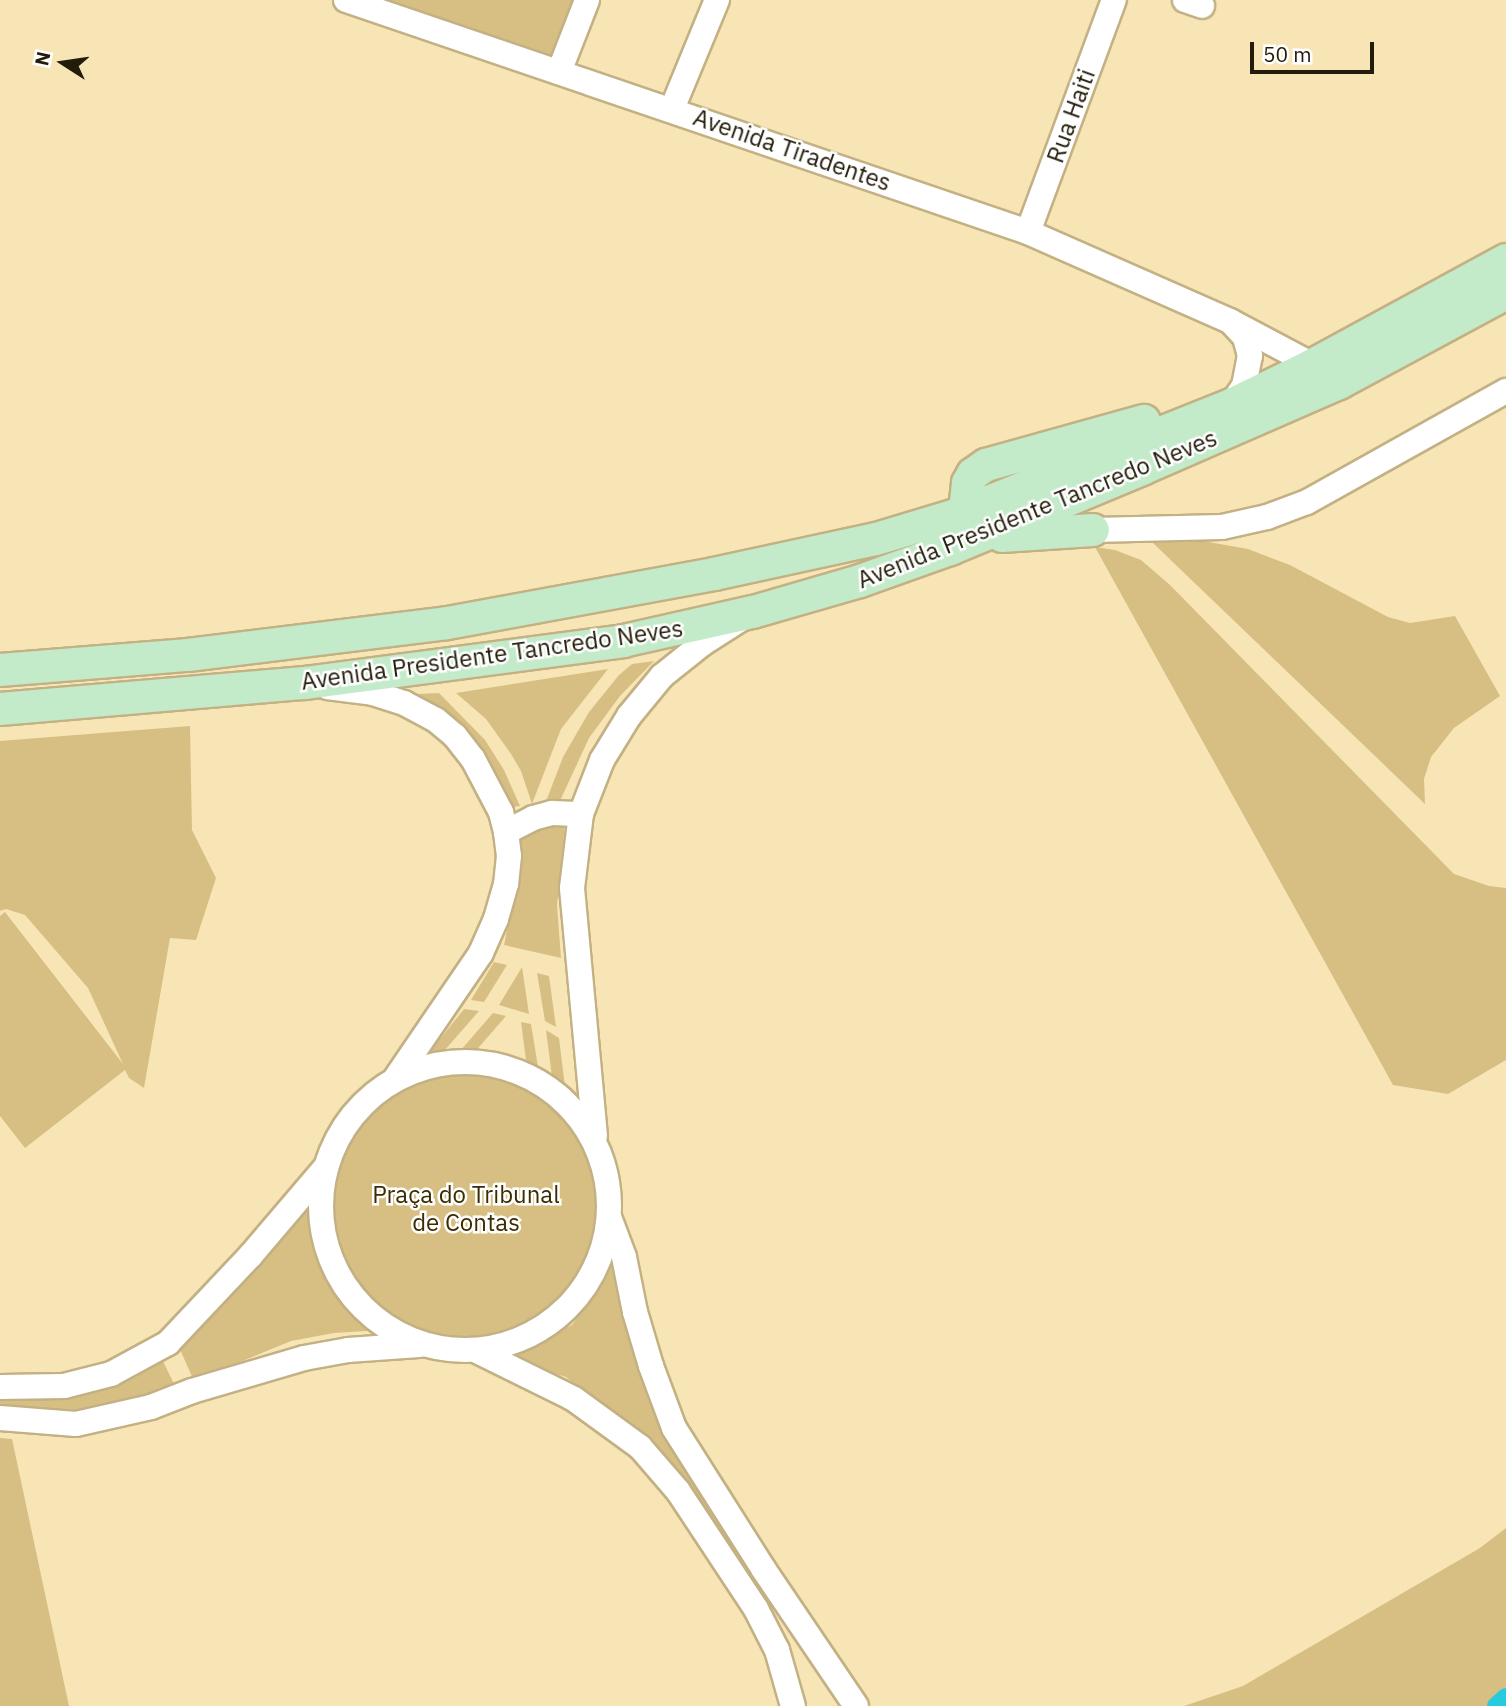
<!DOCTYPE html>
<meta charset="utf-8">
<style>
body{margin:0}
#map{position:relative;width:1506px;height:1706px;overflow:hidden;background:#f8e5b6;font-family:"IBM Plex Sans",sans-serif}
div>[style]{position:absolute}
.green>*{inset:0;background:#d7bf84}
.round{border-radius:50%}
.canal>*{height:18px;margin:-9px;padding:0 9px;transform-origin:9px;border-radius:9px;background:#28cadf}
.roads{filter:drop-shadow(2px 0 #c3b184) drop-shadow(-2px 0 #c3b184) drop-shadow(0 2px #c3b184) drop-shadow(0 -2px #c3b184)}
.minor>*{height:24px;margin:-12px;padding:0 12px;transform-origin:12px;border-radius:12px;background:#fff}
.minor>.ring{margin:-12px;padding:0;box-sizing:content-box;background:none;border:24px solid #fff;border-radius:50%}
.major>*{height:32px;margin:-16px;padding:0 16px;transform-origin:16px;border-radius:16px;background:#c3eac9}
span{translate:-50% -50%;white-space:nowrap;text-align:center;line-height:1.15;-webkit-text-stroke:5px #fff;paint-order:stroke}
.street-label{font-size:24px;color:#231c0a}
.park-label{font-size:24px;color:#3c2d00}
.north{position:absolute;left:28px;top:28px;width:70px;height:70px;-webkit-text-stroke:5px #fff;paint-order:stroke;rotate:282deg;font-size:19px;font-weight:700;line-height:28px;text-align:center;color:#231c0a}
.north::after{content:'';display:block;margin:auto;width:24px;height:32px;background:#231c0a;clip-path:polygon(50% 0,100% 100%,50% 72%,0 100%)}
.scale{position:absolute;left:1250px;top:42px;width:124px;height:32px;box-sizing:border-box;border:4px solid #231c0a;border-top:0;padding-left:9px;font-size:21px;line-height:24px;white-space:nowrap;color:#231c0a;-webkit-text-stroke:5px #fff;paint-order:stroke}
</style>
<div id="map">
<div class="green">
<i style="clip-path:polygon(376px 0,573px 0,551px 61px)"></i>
<i style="clip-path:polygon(1197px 540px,1248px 549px,1290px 565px,1388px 617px,1410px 623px,1455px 616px,1500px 696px,1454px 728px,1431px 757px,1424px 779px,1425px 804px,1153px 543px)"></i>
<i style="clip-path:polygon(1095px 547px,1115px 550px,1141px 560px,1170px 585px,1454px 874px,1489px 886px,1506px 888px,1506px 1060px,1448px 1094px,1393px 1085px)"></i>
<i style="clip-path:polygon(654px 661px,620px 696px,589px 738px,559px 803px,545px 804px,563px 757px,589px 712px,619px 675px,632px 664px)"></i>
<i style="clip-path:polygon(608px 669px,561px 729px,532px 804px,521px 771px,511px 754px,486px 719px,456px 693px)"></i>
<i style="clip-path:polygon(439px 693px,485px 740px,504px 770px,520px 806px,506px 808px,435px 706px,417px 694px)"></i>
<i style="clip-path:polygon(190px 726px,192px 830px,216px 878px,196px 940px,170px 938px,144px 1088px,129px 1078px,125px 1070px,25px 1148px,0 1116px,0 916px,5px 912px,123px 1064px,88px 988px,25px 915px,6px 909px,0 911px,0 741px)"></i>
<i style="clip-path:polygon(528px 824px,565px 824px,557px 906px,561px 958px,504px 945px,522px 858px,519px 833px)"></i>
<i style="clip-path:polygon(494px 962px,507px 965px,484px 1002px,471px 1000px)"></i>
<i style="clip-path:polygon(522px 967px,529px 1014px,499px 1005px)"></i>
<i style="clip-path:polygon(537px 973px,549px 976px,556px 1027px,545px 1021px)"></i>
<i style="clip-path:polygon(464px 1009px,479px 1011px,444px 1051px,428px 1054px)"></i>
<i style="clip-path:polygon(493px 1013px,506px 1016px,473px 1054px,460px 1051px)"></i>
<i style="clip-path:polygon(521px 1022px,531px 1024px,539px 1073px,527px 1068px)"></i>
<i style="clip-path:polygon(546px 1030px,559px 1038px,566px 1095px,553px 1085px)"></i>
<i class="round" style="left:323px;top:1064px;width:286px;height:286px"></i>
<i style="clip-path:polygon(307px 1201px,337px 1291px,382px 1330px,334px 1333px,291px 1341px,194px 1381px,178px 1345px,212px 1315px)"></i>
<i style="clip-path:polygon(614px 1251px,627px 1330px,676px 1456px,763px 1585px,756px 1590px,640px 1440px,566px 1377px,506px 1358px,572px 1325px,589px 1302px)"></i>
<i style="clip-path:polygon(160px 1355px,176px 1388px,102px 1408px,36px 1413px,0 1411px,0 1399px,43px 1398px)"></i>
<i style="clip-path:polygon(0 1438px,12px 1439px,69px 1706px,0 1706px)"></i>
<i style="clip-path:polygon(1506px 1528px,1506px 1706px,1184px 1706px,1243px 1686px,1480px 1548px)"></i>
</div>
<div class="canal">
<i style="left:1496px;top:1706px;width:13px;rotate:-42deg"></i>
</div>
<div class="roads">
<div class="minor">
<i style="left:346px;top:0;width:720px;rotate:18.79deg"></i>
<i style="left:1028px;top:232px;width:221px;rotate:23.8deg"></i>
<i style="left:1230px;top:321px;width:94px;rotate:27.9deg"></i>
<i style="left:1185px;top:0;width:18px;rotate:19deg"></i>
<i style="left:559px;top:72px;width:77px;rotate:-68.7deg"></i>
<i style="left:672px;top:109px;width:118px;rotate:-67.6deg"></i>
<i style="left:1028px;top:232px;width:247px;rotate:-69.7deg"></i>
<i style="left:1231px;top:405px;width:23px;rotate:-56deg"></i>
<i style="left:1244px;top:386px;width:31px;rotate:-79deg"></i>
<i style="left:1250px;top:356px;width:20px;rotate:-105deg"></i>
<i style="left:1245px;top:337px;width:18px;rotate:-133deg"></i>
<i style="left:1093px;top:530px;width:129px;rotate:-1.3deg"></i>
<i style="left:1222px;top:527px;width:46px;rotate:-12.5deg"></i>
<i style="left:1267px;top:517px;width:43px;rotate:-20.6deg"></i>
<i style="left:1307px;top:502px;width:228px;rotate:-29.2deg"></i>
<i style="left:327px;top:687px;width:46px;rotate:7.4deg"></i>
<i style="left:373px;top:693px;width:33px;rotate:18deg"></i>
<i style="left:404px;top:703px;width:36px;rotate:28deg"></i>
<i style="left:436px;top:720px;width:25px;rotate:40deg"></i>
<i style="left:455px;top:736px;width:29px;rotate:52deg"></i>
<i style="left:473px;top:759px;width:60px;rotate:62.2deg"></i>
<i style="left:501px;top:812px;width:21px;rotate:76deg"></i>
<i style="left:506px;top:832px;width:24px;rotate:83deg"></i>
<i style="left:509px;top:856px;width:28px;rotate:96deg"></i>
<i style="left:506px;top:884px;width:36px;rotate:106deg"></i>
<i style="left:496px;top:919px;width:37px;rotate:114deg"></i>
<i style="left:481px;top:953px;width:153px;rotate:124.3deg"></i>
<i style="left:506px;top:832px;width:30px;rotate:-27deg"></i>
<i style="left:533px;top:818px;width:20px;rotate:-15deg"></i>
<i style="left:552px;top:813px;width:29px;rotate:2deg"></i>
<i class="ring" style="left:321px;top:1062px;width:264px;height:264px"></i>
<i style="left:595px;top:1136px;width:249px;rotate:-95.3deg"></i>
<i style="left:572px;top:888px;width:75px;rotate:-83.1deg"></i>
<i style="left:581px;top:814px;width:58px;rotate:-68.7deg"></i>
<i style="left:602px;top:760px;width:52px;rotate:-58.5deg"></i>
<i style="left:629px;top:716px;width:52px;rotate:-50.5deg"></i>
<i style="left:662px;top:676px;width:51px;rotate:-38.7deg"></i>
<i style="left:702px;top:644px;width:46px;rotate:-32.7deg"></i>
<i style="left:609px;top:1217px;width:43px;rotate:69.4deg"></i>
<i style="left:624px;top:1257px;width:56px;rotate:78.7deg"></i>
<i style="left:635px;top:1312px;width:56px;rotate:73.5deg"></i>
<i style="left:651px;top:1366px;width:66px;rotate:69.6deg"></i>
<i style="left:674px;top:1428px;width:168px;rotate:57.6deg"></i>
<i style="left:764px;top:1570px;width:164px;rotate:55.9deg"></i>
<i style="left:475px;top:1350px;width:110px;rotate:26.3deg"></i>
<i style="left:574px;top:1399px;width:82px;rotate:36deg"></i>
<i style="left:640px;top:1447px;width:58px;rotate:49.2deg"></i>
<i style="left:678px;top:1491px;width:141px;rotate:56.5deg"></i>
<i style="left:756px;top:1609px;width:46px;rotate:62.9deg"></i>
<i style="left:777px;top:1650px;width:58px;rotate:74.1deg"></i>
<i style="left:0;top:1387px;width:64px;rotate:-0.9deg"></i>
<i style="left:64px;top:1386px;width:49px;rotate:-14.3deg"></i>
<i style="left:111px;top:1374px;width:65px;rotate:-28.5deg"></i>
<i style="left:168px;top:1343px;width:121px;rotate:-46.7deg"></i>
<i style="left:251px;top:1255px;width:116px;rotate:-49.6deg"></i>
<i style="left:0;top:1418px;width:76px;rotate:4.5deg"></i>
<i style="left:76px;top:1424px;width:77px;rotate:-12.8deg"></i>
<i style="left:151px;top:1407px;width:44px;rotate:-21.3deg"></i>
<i style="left:192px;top:1391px;width:117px;rotate:-16.4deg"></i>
<i style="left:304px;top:1358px;width:45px;rotate:-10.3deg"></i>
<i style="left:348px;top:1350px;width:71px;rotate:-4deg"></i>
</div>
<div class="major">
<i style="left:970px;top:527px;width:17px;rotate:-107deg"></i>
<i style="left:965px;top:511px;width:28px;rotate:-84deg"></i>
<i style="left:968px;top:483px;width:10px;rotate:-61deg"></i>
<i style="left:973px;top:474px;width:16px;rotate:-35deg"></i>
<i style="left:986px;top:465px;width:164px;rotate:-15.6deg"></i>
<i style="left:1002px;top:536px;width:91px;rotate:-3.8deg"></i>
<i style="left:0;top:670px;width:189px;rotate:-4.6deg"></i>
<i style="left:188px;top:655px;width:261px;rotate:-7deg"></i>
<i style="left:447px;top:623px;width:271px;rotate:-10.4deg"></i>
<i style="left:714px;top:574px;width:166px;rotate:-12.2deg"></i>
<i style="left:876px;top:539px;width:84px;rotate:-16.7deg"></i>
<i style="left:956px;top:515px;width:296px;rotate:-21.8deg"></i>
<i style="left:1231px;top:405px;width:91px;rotate:-26deg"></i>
<i style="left:1313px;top:365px;width:220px;rotate:-28.5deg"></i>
<i style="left:0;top:709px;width:306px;rotate:-4.9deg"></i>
<i style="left:305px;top:683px;width:321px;rotate:-7.5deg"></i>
<i style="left:623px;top:641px;width:133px;rotate:-12.6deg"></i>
<i style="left:753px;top:612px;width:111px;rotate:-16.2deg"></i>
<i style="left:860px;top:581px;width:96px;rotate:-19.6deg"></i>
<i style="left:950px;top:549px;width:208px;rotate:-22.6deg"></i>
<i style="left:1142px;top:469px;width:215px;rotate:-23.6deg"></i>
<i style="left:1339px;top:383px;width:190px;rotate:-28.3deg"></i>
</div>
</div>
<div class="street-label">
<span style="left:1071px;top:116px;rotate:-70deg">Rua Haiti</span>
<span style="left:792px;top:150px;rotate:19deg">Avenida Tiradentes</span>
<span style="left:1037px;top:509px;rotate:-22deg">Avenida Presidente Tancredo Neves</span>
<span style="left:492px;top:655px;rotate:-8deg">Avenida Presidente Tancredo Neves</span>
</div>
<div class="park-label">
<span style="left:466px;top:1209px">Praça do Tribunal<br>de Contas</span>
</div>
<div class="north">N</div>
<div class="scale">50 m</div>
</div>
